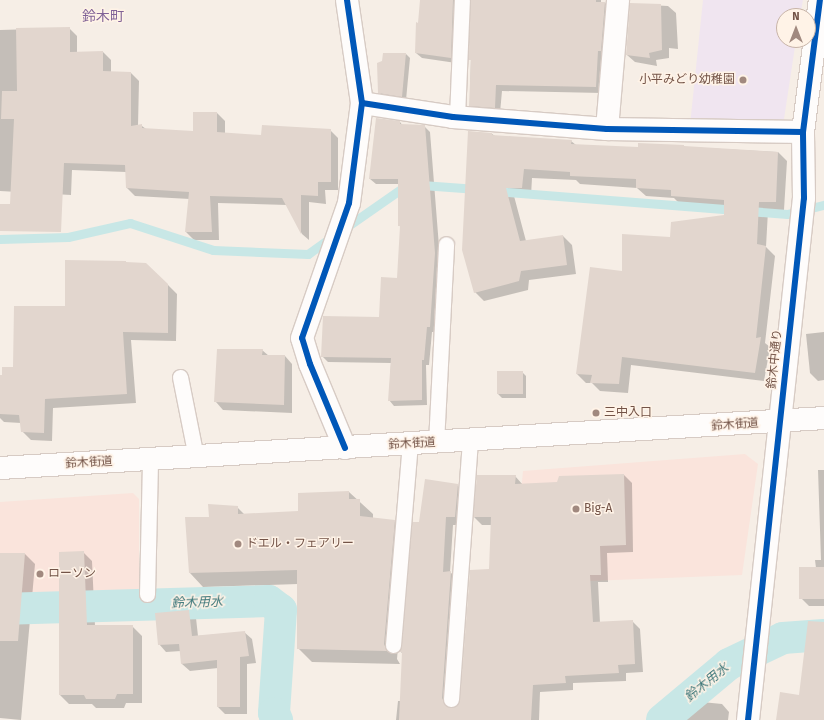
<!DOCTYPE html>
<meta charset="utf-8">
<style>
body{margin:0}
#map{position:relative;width:824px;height:720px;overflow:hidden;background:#f6eee6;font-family:"Fira Sans","Noto Sans JP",sans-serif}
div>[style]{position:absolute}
.commercial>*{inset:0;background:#fae4dc}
.education>*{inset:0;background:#f0e5f0}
.shadow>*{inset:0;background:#0003}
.stream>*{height:9px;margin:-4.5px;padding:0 4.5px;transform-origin:4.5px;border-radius:4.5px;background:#c8e7e6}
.canal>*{height:32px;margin:-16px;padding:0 16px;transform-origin:16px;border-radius:16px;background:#c8e7e6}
.building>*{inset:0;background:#e2d6ce;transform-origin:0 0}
.roads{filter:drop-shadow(1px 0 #d7cbc4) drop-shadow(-1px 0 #d7cbc4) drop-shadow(0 1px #d7cbc4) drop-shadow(0 -1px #d7cbc4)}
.lane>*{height:15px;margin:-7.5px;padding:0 7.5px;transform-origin:7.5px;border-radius:7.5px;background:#fefcfb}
.street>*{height:22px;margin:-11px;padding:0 11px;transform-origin:11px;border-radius:11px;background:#fefcfb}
.secondary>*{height:22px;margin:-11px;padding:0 11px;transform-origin:11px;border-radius:11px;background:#fefcfb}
.cycleway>*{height:6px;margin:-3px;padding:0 3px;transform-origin:3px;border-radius:3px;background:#0057b8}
.dots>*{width:11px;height:11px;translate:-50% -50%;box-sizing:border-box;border:2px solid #fff3e7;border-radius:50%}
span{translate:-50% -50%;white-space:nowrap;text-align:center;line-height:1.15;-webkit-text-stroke:3px #fff3e7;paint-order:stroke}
.poi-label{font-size:12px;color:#735347}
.right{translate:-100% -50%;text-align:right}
.left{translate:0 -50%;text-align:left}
.street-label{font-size:12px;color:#735347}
.water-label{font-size:13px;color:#3b7679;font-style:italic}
.quarter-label{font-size:14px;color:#806297}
.north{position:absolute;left:776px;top:8px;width:40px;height:40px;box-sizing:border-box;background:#fff3e7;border:1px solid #c7b3a7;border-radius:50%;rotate:0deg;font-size:11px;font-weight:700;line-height:16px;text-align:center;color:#735347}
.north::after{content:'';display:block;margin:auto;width:14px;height:18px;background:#a1897f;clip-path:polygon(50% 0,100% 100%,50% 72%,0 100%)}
</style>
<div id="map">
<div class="commercial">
<i style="clip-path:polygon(745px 454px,758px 464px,742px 575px,512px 584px,523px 471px)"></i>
<i style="clip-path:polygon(133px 493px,139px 499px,139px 596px,0 601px,0 502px)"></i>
</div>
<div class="education">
<i style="clip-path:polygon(703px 0,803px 0,800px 16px,784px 16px,784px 40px,796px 40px,784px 119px,773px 127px,690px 125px)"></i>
</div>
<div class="shadow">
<i style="clip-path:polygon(421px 0,462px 0,456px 63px,422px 58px,416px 53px)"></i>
<i style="clip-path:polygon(472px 0,601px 0,601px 3px,605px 3px,611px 9px,602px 93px,502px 91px,500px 113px,476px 111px,470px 105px)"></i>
<i style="clip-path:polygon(631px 4px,668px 6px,676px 13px,678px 49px,669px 48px,669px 58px,656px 60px,657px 66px,635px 62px,627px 55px)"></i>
<i style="clip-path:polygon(69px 28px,77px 36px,77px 52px,103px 52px,111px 60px,111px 72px,131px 73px,139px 81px,138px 126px,142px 126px,146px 129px,194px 132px,217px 113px,225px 121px,225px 134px,262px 136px,330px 130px,338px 138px,338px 190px,325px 190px,326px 204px,309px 202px,309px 240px,302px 234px,287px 205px,218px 203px,219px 240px,194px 240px,186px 232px,190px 199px,135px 196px,127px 188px,126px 172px,72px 170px,71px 195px,0 191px,0 30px)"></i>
<i style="clip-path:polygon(406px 54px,410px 58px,406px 100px,383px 96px,379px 92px)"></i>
<i style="clip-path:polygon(400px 122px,403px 126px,424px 126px,430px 132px,440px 259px,434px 332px,432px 332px,429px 365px,426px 365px,427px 405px,394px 406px,389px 400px,391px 363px,328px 362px,322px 356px,380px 318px,398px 279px,401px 228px,399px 225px,399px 184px,376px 184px,370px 179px)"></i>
<i style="clip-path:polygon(492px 134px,495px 136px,571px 141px,576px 145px,638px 148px,684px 146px,685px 147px,778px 152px,787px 161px,784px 210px,768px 211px,766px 247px,775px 256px,765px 343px,770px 347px,764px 381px,631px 365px,628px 393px,600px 391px,592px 383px,586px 383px,577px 374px,623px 272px,671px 238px,726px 216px,725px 208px,681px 205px,674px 198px,646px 196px,637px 188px,580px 184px,576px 180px,532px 178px,531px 196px,514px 196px,526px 241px,563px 236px,572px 245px,576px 274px,529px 280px,528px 290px,484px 301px,475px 292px)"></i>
<i style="clip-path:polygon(168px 285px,177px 294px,176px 341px,131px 340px,136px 403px,53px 408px,52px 441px,31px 440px,22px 431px,21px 423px,4px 422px,0 418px,0 376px,3px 376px,14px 368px,66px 307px)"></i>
<i style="clip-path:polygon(824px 332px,824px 380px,818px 381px,810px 373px,806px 334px)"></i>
<i style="clip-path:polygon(262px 350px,269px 356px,285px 356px,292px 364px,292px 413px,223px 410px,216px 402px)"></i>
<i style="clip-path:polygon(522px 372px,526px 376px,526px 398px,502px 398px,498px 394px)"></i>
<i style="clip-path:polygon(818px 470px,824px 470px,824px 606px,809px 606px,801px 598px,816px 568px,815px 560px,821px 560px)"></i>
<i style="clip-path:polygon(624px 475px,632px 483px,633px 552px,607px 553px,608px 582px,598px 582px,600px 623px,632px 621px,640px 629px,643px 672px,626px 673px,626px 681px,573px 683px,573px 690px,540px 692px,539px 720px,396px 720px,398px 701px,401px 701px,403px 654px,400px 651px,403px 646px,420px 523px,457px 485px,465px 493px,463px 525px,453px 525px,450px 572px,459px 580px,450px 709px,459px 705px,490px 570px,492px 525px,482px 525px,474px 517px,515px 476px,523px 485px,558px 483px)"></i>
<i style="clip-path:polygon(349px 492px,373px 514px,373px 519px,394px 521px,408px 534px,397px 659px,400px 664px,312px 662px,298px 648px,298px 584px,203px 587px,190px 573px,210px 518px,237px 507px,245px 515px,299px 512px)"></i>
<i style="clip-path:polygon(83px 552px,92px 561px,95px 626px,132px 626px,142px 636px,142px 703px,126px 703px,124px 708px,96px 708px,92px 704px,69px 704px,60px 695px)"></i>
<i style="clip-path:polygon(0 554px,25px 554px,35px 564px,21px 720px,0 718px)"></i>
<i style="clip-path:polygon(189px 611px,196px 618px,198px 636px,244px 632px,252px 639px,256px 663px,247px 664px,247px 714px,225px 714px,218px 707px,218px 668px,190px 671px,182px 664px,181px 651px,166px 652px,159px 644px)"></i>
<i style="clip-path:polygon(702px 702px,722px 704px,729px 712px,728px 720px,682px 720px,683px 716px)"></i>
</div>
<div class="stream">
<i style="left:495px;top:191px;width:293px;rotate:4.5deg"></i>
<i style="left:787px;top:214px;width:38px;rotate:-14deg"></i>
<i style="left:345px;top:228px;width:77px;rotate:-34.9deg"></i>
<i style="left:408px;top:184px;width:69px;rotate:4.1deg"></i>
<i style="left:0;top:239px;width:68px;rotate:-1.7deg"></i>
<i style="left:68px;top:237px;width:64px;rotate:-12.7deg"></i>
<i style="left:130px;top:223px;width:87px;rotate:18deg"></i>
<i style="left:213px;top:250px;width:95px;rotate:2.4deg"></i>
<i style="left:308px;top:254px;width:31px;rotate:-36deg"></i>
</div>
<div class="canal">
<i style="left:0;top:609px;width:269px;rotate:-1.7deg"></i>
<i style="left:269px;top:601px;width:15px;rotate:37deg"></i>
<i style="left:281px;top:610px;width:103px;rotate:93.9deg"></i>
<i style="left:274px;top:713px;width:8px;rotate:67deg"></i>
<i style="left:662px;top:720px;width:87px;rotate:-39.9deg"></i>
<i style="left:729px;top:664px;width:60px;rotate:-25.7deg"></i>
<i style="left:783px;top:638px;width:41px;rotate:-4.2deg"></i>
</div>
<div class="building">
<i style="clip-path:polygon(420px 0,453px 0,451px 58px,415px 53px,416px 22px,418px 23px)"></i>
<i style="clip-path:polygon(471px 0,596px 0,596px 2px,605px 2px,601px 51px,598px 51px,596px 87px,496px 85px,495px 108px,469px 106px,471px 60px,468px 60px)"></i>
<i style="clip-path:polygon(630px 3px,661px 4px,662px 50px,649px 53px,650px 58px,626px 55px)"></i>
<i style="clip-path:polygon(70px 27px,70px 52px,103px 51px,103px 71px,131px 72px,131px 126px,142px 124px,142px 128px,193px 131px,193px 112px,217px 112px,217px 132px,261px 135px,262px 125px,331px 129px,331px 182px,318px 182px,318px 196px,301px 195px,301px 234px,282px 198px,210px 196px,212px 232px,185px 232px,189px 192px,126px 188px,125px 165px,64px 163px,61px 232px,0 231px,0 204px,10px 204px,14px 119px,1px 119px,2px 91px,17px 91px,16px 28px)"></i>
<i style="clip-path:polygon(383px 53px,406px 53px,402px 97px,378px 93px,377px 63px,382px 61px)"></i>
<i style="clip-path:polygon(376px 118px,400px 121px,400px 124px,425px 125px,435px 253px,430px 327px,427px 327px,424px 360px,422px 360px,422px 400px,388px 401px,391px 358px,321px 357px,323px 316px,379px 317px,381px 277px,397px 278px,400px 226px,398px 226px,398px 179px,369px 179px)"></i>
<i style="clip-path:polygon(468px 131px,492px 133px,492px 135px,572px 140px,571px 144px,638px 147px,638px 143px,684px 145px,684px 146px,778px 152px,776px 202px,759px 202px,757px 244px,766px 246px,756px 338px,761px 337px,755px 373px,622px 357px,619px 384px,590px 383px,592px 375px,576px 374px,590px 267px,622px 271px,622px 234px,670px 237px,671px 222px,724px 215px,724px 200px,671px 196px,671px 190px,636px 188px,636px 179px,570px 176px,570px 172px,524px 169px,522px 188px,506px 188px,520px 241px,563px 235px,567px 265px,521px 271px,519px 281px,474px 293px,462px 250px)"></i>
<i style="clip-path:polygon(65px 260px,126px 261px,126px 262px,146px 263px,168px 284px,168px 333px,123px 332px,127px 394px,45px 399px,44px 433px,21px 432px,19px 415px,0 414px,0 375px,2px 375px,2px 367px,13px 367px,14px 306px,65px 306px)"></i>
<i style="clip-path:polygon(217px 349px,263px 349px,262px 355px,285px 355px,284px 405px,214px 402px)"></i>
<i style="left:497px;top:371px;width:26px;height:23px"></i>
<i style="clip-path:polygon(624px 474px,626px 545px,600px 546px,601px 575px,590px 575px,593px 622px,633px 620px,635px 664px,618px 665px,619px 673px,565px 676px,566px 683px,533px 685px,531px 720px,399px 720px,402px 652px,399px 652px,402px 646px,412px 522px,419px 522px,425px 479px,458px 484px,455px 517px,446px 517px,443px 572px,451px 571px,442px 698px,446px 706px,451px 708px,458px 704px,460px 700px,470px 570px,489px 569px,491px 517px,473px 517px,477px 475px,516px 475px,515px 484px,557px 482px,559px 476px)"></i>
<i style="clip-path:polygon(349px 491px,349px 499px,360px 499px,360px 516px,395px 520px,384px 644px,387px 651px,297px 649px,297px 570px,189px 573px,185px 517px,209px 517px,208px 504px,238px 506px,238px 514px,298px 511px,298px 493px)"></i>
<i style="clip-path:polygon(84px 551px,87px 625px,133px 625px,133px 694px,117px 694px,115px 699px,86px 699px,84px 695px,59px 695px,59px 552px)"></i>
<i style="clip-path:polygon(0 553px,25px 553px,18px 641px,0 641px)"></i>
<i style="left:799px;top:567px;width:25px;height:32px"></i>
<i style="clip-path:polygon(189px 610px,192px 636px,245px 631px,249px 656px,240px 657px,240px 707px,217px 707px,217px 660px,181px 664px,179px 644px,158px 645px,155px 613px)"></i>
<i style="clip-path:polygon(808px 621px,824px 622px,824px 720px,776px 720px,780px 692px,799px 695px)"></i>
</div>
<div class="roads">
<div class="lane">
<i style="left:457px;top:117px;width:117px;rotate:-87.6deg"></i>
<i style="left:180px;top:377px;width:82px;rotate:78.7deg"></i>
<i style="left:436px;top:443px;width:199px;rotate:-87.1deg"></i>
<i style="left:147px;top:594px;width:135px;rotate:-88.7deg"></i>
<i style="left:393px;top:645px;width:202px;rotate:-85.2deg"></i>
<i style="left:451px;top:699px;width:259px;rotate:-85.8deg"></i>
</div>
<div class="street">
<i style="left:362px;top:103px;width:92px;rotate:8.7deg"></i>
<i style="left:453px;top:117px;width:154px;rotate:4.5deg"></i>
<i style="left:607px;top:129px;width:196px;rotate:0.9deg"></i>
<i style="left:607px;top:129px;width:129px;rotate:-85.1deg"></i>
<i style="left:345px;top:448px;width:91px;rotate:-112.6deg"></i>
<i style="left:310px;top:364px;width:27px;rotate:-107deg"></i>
<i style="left:302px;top:338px;width:143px;rotate:-70.8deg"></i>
<i style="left:349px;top:203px;width:101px;rotate:-82.6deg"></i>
<i style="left:362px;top:103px;width:104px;rotate:-98.3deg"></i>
<i style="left:748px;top:720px;width:525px;rotate:-83.88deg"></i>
<i style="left:804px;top:198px;width:66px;rotate:-90.9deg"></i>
<i style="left:803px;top:132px;width:133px;rotate:-82.7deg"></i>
</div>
<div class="secondary">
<i style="left:0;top:468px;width:826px;rotate:-3.47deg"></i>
</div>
</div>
<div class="cycleway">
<i style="left:362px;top:103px;width:92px;rotate:8.7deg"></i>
<i style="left:453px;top:117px;width:154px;rotate:4.5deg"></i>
<i style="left:607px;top:129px;width:196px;rotate:0.9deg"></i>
<i style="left:345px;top:448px;width:91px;rotate:-112.6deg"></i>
<i style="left:310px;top:364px;width:27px;rotate:-107deg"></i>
<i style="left:302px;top:338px;width:143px;rotate:-70.8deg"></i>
<i style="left:349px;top:203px;width:101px;rotate:-82.6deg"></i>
<i style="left:362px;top:103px;width:104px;rotate:-98.3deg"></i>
<i style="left:748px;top:720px;width:525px;rotate:-83.88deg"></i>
<i style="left:804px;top:198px;width:66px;rotate:-90.9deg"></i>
<i style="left:803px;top:132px;width:133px;rotate:-82.7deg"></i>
</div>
<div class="dots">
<i style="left:743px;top:80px;background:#a1897f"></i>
<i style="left:596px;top:413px;background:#a1897f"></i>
<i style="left:576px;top:509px;background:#a1897f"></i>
<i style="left:238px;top:544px;background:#a1897f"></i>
<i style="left:40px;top:574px;background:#a1897f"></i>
</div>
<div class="poi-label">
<span class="right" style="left:735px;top:80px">小平みどり幼稚園</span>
<span class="left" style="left:604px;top:413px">三中入口</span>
<span class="left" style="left:584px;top:509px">Big-A</span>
<span class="left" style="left:246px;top:544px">ドエル・フェアリー</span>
<span class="left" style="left:48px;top:574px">ローソン</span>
</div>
<div class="street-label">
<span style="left:775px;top:359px;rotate:-84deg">鈴木中通り</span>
<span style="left:735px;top:425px;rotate:-4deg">鈴木街道</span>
<span style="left:412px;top:444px;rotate:-3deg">鈴木街道</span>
<span style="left:89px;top:463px;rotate:-3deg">鈴木街道</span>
</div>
<div class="water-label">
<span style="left:197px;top:603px;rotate:-2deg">鈴木用水</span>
<span style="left:707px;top:683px;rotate:-39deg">鈴木用水</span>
</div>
<div class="quarter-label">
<span style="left:103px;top:17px">鈴木町</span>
</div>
<div class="north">N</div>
</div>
